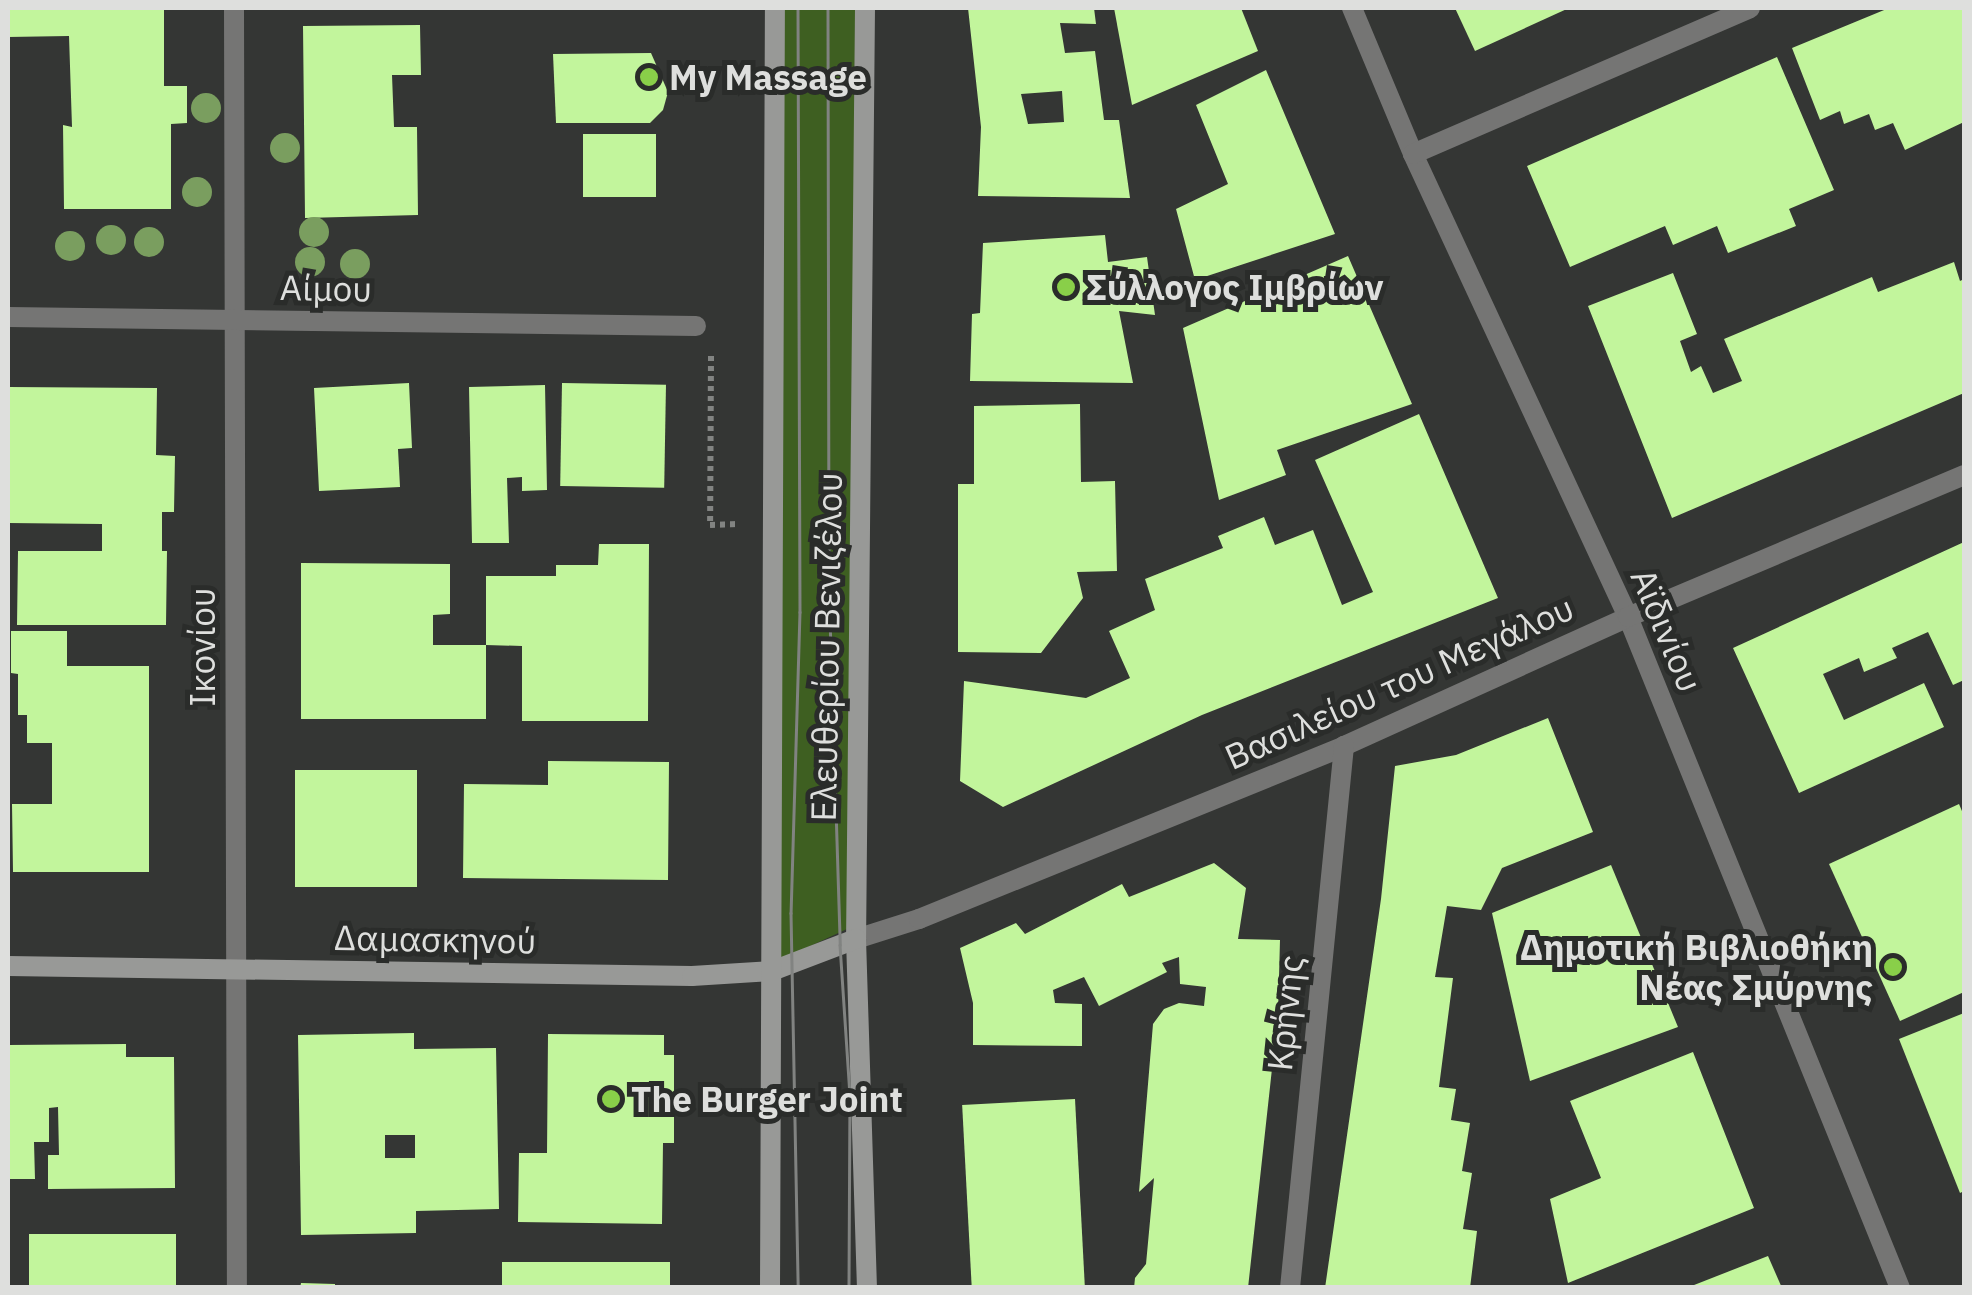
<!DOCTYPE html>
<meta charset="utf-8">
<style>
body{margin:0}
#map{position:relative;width:1972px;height:1295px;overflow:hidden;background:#343634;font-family:"IBM Plex Sans",sans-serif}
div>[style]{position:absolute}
.green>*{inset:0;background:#3e5f21}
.building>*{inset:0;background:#c2f59c;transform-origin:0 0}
.path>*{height:6px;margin-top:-3px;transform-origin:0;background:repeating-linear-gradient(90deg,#828482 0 5px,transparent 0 10px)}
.street>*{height:20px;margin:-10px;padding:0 10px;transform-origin:10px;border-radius:10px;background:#757574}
.secondary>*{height:20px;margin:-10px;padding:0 10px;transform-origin:10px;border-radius:10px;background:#989997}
.tram>*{height:2.5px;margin:-1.25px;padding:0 1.25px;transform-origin:1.25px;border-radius:1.25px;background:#818381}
.trees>*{width:30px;height:30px;margin:-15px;border-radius:50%;background:#7a9e5f}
.dots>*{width:28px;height:28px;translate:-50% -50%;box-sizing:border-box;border:5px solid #2a2c2a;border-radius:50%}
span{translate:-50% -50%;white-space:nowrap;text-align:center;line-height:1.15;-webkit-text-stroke:10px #2a2c2a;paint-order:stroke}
.poi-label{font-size:35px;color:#dedfdd;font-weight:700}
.left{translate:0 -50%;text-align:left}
.right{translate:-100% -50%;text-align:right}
.street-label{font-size:35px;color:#dedfdd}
.frame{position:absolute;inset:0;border:10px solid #dedfdd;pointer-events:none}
</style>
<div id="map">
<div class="green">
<i style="clip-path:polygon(783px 8px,855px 8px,854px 586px,847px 929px,780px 960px)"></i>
</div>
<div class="building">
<i style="clip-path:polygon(8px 8px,164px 8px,164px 86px,187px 86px,187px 123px,171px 124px,171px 209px,64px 209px,63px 125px,72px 127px,69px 36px,8px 37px)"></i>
<i style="clip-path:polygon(evenodd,968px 8px,1094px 8px,1096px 24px,1060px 23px,1065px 53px,1095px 51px,1104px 120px,1119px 120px,1130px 198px,978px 196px,981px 127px,968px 8px,1062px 91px,1064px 122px,1028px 124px,1021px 94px,1062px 91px)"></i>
<i style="clip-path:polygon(1114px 8px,1241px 8px,1258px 51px,1132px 105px)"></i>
<i style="clip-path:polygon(1455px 8px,1569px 8px,1475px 51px)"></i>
<i style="clip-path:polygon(1889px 8px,1964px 8px,1964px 122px,1905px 150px,1893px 123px,1875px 130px,1869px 114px,1844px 124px,1840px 111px,1820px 120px,1792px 48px)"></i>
<i style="clip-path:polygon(420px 25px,421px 75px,392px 75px,394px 127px,417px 127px,418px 215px,305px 218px,303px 26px)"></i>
<i style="clip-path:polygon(651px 53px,668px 92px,663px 110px,650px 123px,556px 123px,553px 54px)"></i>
<i style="clip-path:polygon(1777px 57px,1834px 190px,1789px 209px,1796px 226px,1728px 253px,1717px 226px,1673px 245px,1665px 226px,1570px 267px,1527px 166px)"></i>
<i style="clip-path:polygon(1266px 70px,1335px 234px,1195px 280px,1176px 209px,1228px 184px,1196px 105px)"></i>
<i style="left:583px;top:134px;width:73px;height:63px"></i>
<i style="clip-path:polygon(1105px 235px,1108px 262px,1147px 257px,1155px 315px,1119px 311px,1133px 383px,970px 381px,972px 314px,980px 313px,983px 243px)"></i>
<i style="clip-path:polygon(1348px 256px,1412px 404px,1277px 450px,1286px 475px,1219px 500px,1183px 328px)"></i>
<i style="clip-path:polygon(1954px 262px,1960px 281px,1964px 279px,1964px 393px,1672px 518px,1588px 306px,1673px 273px,1697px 334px,1680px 341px,1691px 372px,1701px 366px,1713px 393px,1742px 381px,1724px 339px,1872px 277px,1878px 292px)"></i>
<i style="clip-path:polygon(409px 383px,412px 448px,398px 449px,400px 487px,319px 491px,314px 388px)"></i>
<i style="left:562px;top:383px;width:104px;height:103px;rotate:1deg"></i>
<i style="clip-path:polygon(545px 385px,547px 490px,522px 491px,522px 477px,507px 478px,509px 543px,472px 543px,469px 387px)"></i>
<i style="clip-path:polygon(8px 387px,157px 388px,156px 455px,175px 456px,174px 512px,162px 512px,162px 551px,167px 551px,166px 625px,17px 625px,18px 551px,102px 551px,102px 524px,8px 523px)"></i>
<i style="clip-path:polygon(1080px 404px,1081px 482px,1115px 481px,1117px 571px,1077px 572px,1083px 598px,1041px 653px,958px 652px,958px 484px,974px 484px,974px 406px)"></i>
<i style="clip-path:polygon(1419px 414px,1498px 598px,1202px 715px,1003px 807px,960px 781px,964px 681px,1086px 698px,1130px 678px,1109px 631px,1155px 610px,1145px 579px,1223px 548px,1218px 536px,1264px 517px,1275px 545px,1313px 530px,1342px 605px,1373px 592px,1315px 460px)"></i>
<i style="clip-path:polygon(1964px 542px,1964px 680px,1953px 685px,1928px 632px,1892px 648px,1897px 658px,1864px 672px,1859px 658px,1823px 674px,1844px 720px,1924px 683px,1944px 727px,1799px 793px,1733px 648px)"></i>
<i style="clip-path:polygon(599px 544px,649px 544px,648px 721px,522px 721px,522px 646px,486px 645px,486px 719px,301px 719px,301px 563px,450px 564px,450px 614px,433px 615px,433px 645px,486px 645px,486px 576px,556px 576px,556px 565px,598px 565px)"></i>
<i style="clip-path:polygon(11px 631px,67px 631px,67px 666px,149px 666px,149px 872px,13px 872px,12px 804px,52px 804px,52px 743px,27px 743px,27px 715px,18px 715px,18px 674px,11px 673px)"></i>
<i style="clip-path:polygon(1548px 718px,1593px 832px,1502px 868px,1481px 910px,1447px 906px,1435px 977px,1453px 978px,1439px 1087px,1456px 1089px,1451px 1120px,1470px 1123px,1462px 1171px,1472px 1173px,1463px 1229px,1477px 1231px,1470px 1288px,1325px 1288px,1381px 899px,1395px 766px,1456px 755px)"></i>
<i style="clip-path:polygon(548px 761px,669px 762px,668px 880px,463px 878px,464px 784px,548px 785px)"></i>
<i style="left:295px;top:770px;width:122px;height:117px"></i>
<i style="clip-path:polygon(1959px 804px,1964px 816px,1964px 992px,1900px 1021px,1829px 864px)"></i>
<i style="clip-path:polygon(1214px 863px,1246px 888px,1238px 939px,1280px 940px,1278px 1014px,1248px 1288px,1134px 1288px,1135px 1278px,1146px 1264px,1154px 1178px,1139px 1192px,1153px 1024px,1164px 1009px,1179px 1003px,1204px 1006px,1206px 987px,1180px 984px,1179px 957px,1162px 963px,1167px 972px,1099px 1006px,1084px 977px,1053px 990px,1055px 1003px,1082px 1004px,1082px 1046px,973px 1045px,973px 1003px,960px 948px,1016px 923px,1025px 934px,1122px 884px,1129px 897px)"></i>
<i style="clip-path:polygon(1611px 865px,1678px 1027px,1530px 1081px,1492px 913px)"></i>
<i style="clip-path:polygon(1964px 1013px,1964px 1191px,1960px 1193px,1899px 1039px)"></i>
<i style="clip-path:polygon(evenodd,414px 1033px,414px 1049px,496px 1048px,499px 1209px,416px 1211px,416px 1233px,301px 1235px,298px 1035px,414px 1033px,385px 1135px,415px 1135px,415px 1158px,385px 1158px,385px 1135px)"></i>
<i style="clip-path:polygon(548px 1034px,664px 1035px,664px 1055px,674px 1055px,674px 1143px,663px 1143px,662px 1224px,518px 1222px,519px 1153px,547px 1153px)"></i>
<i style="clip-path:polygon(126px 1044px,126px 1057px,174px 1057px,175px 1188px,48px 1189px,48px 1155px,59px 1155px,58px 1107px,49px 1108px,49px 1142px,34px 1142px,35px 1179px,8px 1179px,8px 1045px)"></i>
<i style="clip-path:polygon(1693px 1052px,1754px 1208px,1568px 1283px,1550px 1199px,1601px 1178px,1570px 1101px)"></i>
<i style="left:1075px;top:1099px;width:189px;height:113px;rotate:87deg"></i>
<i style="left:29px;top:1234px;width:147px;height:54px"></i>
<i style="clip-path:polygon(1768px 1256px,1782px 1288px,1689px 1288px,1689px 1287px)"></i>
<i style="left:670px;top:1262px;width:26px;height:168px;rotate:90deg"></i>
<i style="clip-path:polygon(301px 1283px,335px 1284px,335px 1288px,300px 1288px)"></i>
</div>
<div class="path">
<i style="left:711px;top:356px;width:169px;rotate:90.3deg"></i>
<i style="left:710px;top:525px;width:28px;rotate:-2deg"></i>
</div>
<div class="street">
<i style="left:234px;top:8px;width:1280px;rotate:89.87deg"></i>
<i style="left:1352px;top:8px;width:158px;rotate:67.3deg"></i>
<i style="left:1413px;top:154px;width:510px;rotate:65.09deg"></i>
<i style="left:1628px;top:617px;width:724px;rotate:67.93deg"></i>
<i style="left:1413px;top:154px;width:367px;rotate:-23.4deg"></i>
<i style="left:8px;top:317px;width:688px;rotate:0.75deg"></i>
<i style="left:856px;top:939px;width:66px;rotate:-17.6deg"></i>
<i style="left:919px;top:919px;width:459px;rotate:-22.1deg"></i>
<i style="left:1344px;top:746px;width:312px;rotate:-24.4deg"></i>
<i style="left:1628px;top:617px;width:365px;rotate:-22.9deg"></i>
<i style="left:1290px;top:1288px;width:545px;rotate:-84.31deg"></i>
</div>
<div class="secondary">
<i style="left:865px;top:8px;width:931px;rotate:90.55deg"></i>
<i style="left:856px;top:939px;width:349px;rotate:88.2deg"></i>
<i style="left:8px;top:966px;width:684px;rotate:0.84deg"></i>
<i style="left:692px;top:976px;width:80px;rotate:-3.6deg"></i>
<i style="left:772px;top:971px;width:90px;rotate:-20.9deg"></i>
<i style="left:770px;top:1288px;width:1280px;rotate:-89.78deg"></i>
</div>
<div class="tram">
<i style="left:798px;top:8px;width:604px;rotate:89.81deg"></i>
<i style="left:800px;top:612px;width:301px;rotate:91.7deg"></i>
<i style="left:791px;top:913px;width:375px;rotate:88.9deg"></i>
<i style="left:828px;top:8px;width:578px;rotate:89.9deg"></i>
<i style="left:829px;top:586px;width:359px;rotate:88.2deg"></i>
<i style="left:840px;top:945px;width:149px;rotate:86.2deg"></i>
<i style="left:850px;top:1094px;width:194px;rotate:90.3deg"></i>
</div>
<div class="trees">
<i style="left:206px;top:108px"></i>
<i style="left:285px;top:148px"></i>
<i style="left:197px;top:192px"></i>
<i style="left:314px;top:232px"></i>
<i style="left:111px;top:240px"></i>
<i style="left:149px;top:242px"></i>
<i style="left:70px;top:246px"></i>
<i style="left:310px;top:262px"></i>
<i style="left:355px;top:264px"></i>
</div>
<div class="dots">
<i style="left:649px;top:77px;background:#89cf49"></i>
<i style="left:1066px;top:287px;background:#89cf49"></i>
<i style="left:1893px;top:967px;background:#89cf49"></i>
<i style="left:611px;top:1099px;background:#89cf49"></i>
</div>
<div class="poi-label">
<span class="left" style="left:669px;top:77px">My Massage</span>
<span class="left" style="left:1086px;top:287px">Σύλλογος Ιμβρίων</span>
<span class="right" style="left:1873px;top:967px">Δημοτική Βιβλιοθήκη<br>Νέας Σμύρνης</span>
<span class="left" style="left:631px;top:1099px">The Burger Joint</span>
</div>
<div class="street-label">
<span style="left:326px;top:288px;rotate:1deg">Αίμου</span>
<span style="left:1667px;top:630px;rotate:67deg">Αϊδινίου</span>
<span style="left:202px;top:647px;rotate:-90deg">Ικονίου</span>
<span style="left:826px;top:647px;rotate:-89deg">Ελευθερίου Βενιζέλου</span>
<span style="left:1399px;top:682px;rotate:-24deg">Βασιλείου του Μεγάλου</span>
<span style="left:435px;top:939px;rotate:1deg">Δαμασκηνού</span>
<span style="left:1285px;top:1013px;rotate:-84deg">Κρήνης</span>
</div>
<div class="frame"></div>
</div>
